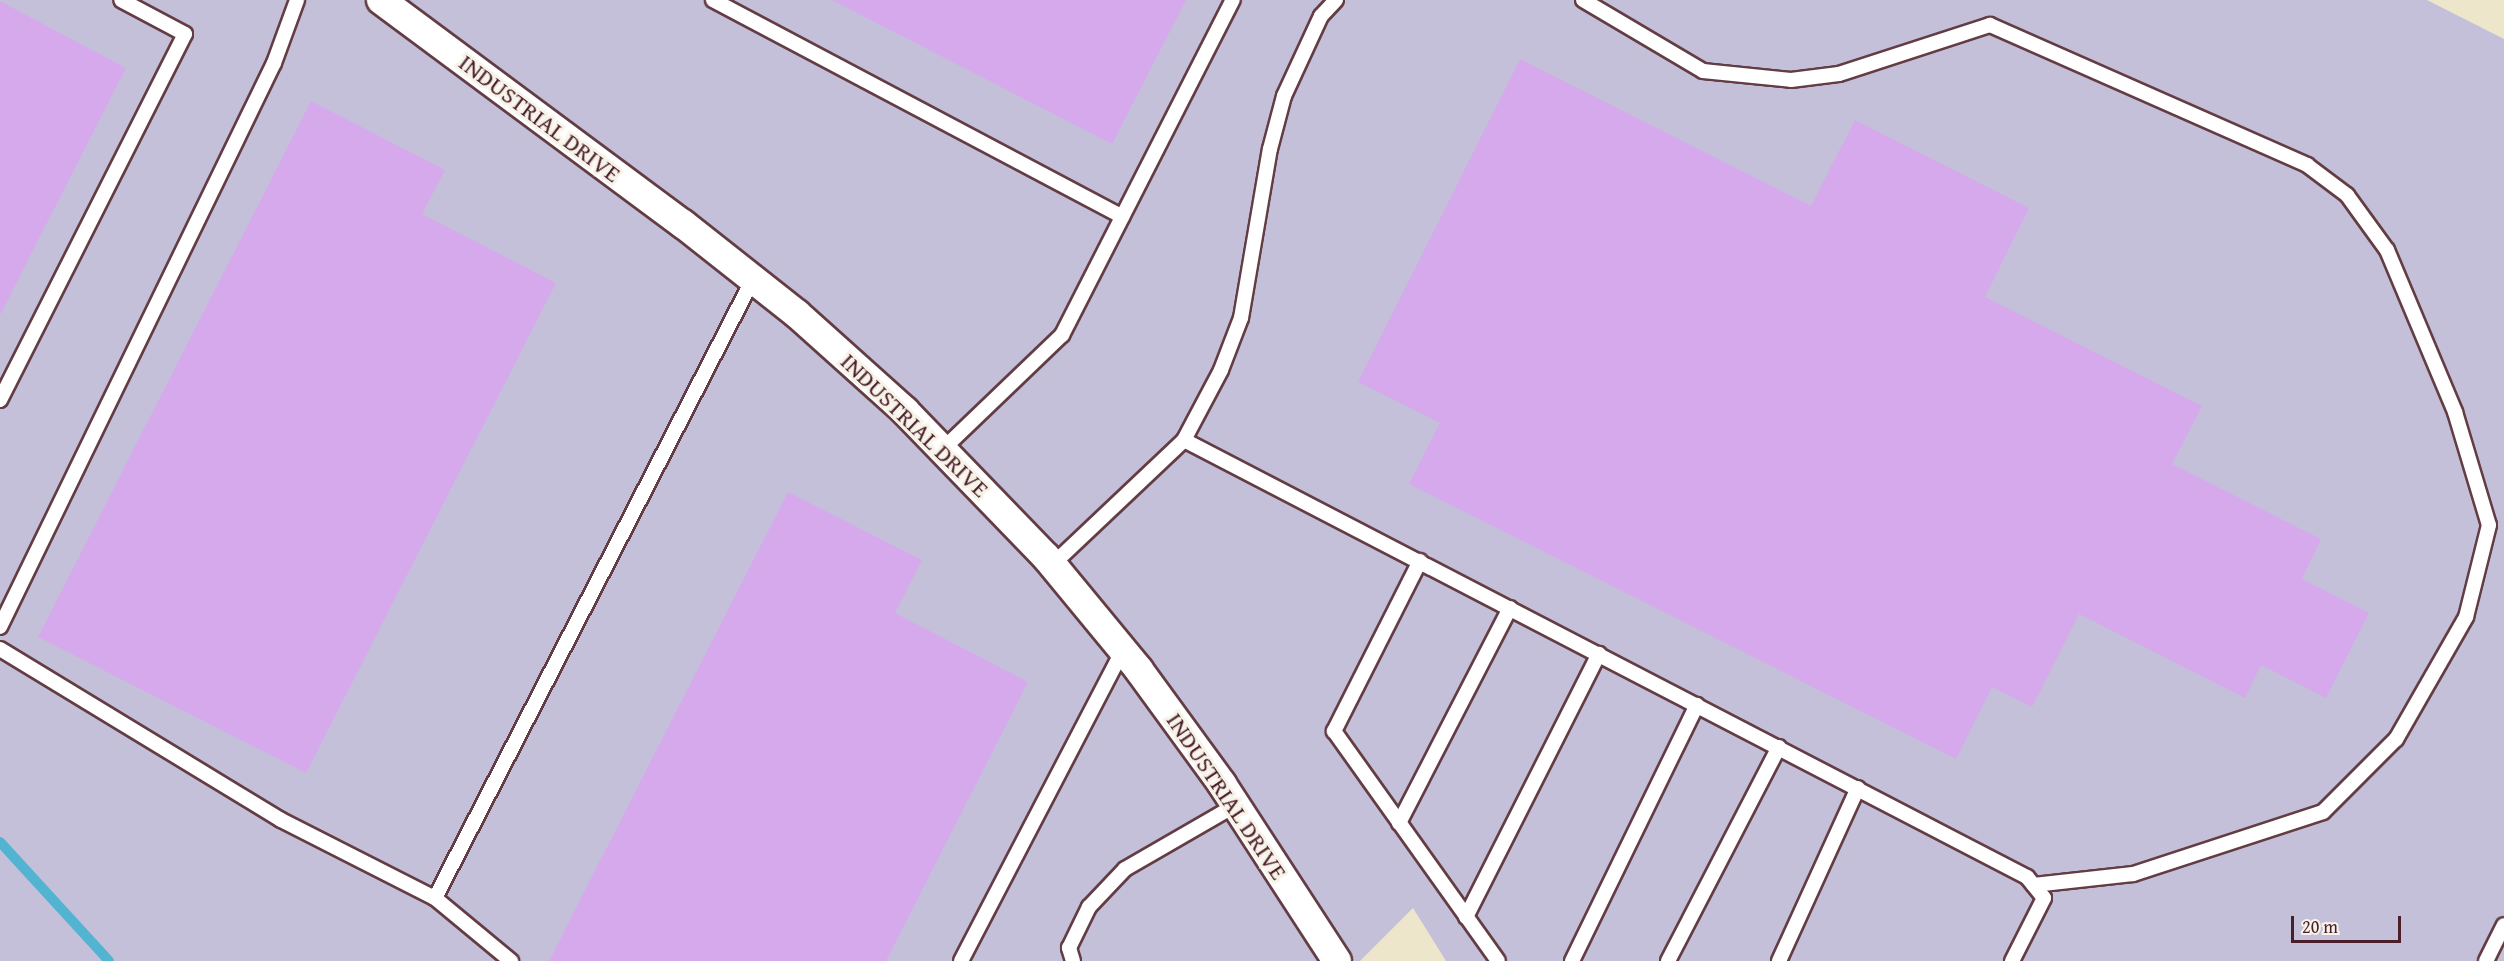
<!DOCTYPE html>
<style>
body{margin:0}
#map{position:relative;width:2504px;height:961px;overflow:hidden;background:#eee6ca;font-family:"Gentium Book Plus",serif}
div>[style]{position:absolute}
.industrial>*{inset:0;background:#c5c0da}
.stream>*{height:10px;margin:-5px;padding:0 5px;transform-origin:5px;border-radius:5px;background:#53b4d2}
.building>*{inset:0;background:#d5a9ec}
.roads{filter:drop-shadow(2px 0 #633d43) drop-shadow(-2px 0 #633d43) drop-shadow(0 2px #633d43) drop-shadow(0 -2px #633d43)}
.service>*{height:14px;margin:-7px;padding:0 7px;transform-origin:7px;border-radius:7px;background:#fff}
.minor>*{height:28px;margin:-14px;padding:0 14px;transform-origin:14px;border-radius:14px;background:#fff}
span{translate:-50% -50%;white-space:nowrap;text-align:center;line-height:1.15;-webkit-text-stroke:6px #f7f3e8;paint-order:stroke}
.street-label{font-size:24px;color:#4a1f2b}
.scale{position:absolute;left:2291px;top:916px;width:110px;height:27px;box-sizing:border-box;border:3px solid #4a1f2b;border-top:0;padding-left:8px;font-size:18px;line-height:21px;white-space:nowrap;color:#4a1f2b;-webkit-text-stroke:4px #f7f3e8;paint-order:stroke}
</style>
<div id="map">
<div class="industrial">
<i style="clip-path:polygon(0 0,2427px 0,2504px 39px,2504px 961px,1446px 961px,1413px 908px,1360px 961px,0 961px)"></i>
</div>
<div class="stream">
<i style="left:0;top:842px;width:161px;rotate:47.5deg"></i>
</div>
<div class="building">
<i style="clip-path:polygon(832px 0,1186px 0,1112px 144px)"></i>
<i style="clip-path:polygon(0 1px,126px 68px,0 315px)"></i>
<i style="clip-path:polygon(1520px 59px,1811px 206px,1855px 120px,2029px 208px,1985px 297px,2202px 406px,2172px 464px,2321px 539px,2302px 579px,2369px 613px,2326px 698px,2261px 665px,2245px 698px,2079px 614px,2032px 707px,1992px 687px,1956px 759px,1409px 484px,1440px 423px,1358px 382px)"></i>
<i style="clip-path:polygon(311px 101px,445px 170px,422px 214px,556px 283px,306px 773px,38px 637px)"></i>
<i style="clip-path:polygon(788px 492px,922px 560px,895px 613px,1028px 682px,886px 961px,549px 961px)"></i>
</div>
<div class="roads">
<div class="service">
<i style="left:713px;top:0;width:463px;rotate:27.9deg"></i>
<i style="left:1583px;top:0;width:139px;rotate:30.6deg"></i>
<i style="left:1703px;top:71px;width:88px;rotate:5.8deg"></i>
<i style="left:1791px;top:80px;width:48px;rotate:-7.1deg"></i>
<i style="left:1839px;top:74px;width:159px;rotate:-18deg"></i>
<i style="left:1990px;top:25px;width:347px;rotate:23.8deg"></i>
<i style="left:2307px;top:165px;width:50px;rotate:36.9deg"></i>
<i style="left:2347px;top:195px;width:68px;rotate:54deg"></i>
<i style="left:2387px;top:250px;width:176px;rotate:67.2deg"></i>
<i style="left:2455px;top:412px;width:118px;rotate:73.3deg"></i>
<i style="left:2489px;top:525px;width:95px;rotate:104deg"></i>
<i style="left:2466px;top:617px;width:141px;rotate:119.8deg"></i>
<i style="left:2396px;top:739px;width:103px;rotate:135deg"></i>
<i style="left:2323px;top:812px;width:200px;rotate:161.9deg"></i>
<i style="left:2133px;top:874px;width:100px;rotate:173.7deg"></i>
<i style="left:0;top:400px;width:410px;rotate:-63.2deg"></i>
<i style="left:185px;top:34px;width:72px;rotate:-152deg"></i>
<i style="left:1184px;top:440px;width:79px;rotate:-62.1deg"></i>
<i style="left:1221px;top:370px;width:56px;rotate:-69deg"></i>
<i style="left:1241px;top:318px;width:171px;rotate:-80.3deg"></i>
<i style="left:1270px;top:149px;width:55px;rotate:-75.2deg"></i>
<i style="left:1284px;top:96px;width:88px;rotate:-65.2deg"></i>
<i style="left:1321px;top:16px;width:22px;rotate:-47deg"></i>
<i style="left:943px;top:449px;width:165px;rotate:-43.8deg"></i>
<i style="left:1062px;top:335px;width:376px;rotate:-63deg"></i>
<i style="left:1420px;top:561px;width:191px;rotate:116.8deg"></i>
<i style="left:1334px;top:731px;width:282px;rotate:54.5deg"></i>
<i style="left:1052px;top:565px;width:182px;rotate:-43.4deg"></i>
<i style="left:1184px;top:440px;width:950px;rotate:27.4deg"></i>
<i style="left:2027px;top:877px;width:27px;rotate:51deg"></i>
<i style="left:2044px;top:898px;width:71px;rotate:116.9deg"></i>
<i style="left:0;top:627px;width:627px;rotate:-64.09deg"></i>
<i style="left:274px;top:63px;width:67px;rotate:-69.9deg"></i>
<i style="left:0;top:649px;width:329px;rotate:31.3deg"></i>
<i style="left:281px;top:820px;width:173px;rotate:26.9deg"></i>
<i style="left:435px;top:898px;width:696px;rotate:-62.81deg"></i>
<i style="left:1399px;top:823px;width:242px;rotate:-62.7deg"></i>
<i style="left:435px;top:898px;width:99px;rotate:39.7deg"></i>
<i style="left:1466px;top:917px;width:295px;rotate:-63.2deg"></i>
<i style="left:961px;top:961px;width:351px;rotate:-62.5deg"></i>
<i style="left:1073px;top:961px;width:14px;rotate:-107deg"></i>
<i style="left:1069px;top:948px;width:46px;rotate:-64deg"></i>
<i style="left:1089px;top:907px;width:52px;rotate:-46.5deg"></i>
<i style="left:1125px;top:869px;width:128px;rotate:-30deg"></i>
<i style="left:1572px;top:961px;width:285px;rotate:-64deg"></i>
<i style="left:1668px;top:961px;width:241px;rotate:-62.6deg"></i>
<i style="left:1779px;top:961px;width:190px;rotate:-65.5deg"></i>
<i style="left:2486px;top:961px;width:40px;rotate:-63.4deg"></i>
</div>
<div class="minor">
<i style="left:381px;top:0;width:376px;rotate:36.6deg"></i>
<i style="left:683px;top:224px;width:145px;rotate:38.3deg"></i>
<i style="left:797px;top:314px;width:145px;rotate:41.9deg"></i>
<i style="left:905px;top:411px;width:203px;rotate:46deg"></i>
<i style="left:1046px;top:557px;width:146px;rotate:50.5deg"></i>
<i style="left:1139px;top:670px;width:141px;rotate:53.9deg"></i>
<i style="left:1222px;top:784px;width:211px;rotate:57deg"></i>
</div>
</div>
<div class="street-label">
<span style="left:540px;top:118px;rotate:37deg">INDUSTRIAL DRIVE</span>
<span style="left:915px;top:425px;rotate:44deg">INDUSTRIAL DRIVE</span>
<span style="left:1227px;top:796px;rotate:56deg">INDUSTRIAL DRIVE</span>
</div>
<div class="scale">20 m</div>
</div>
